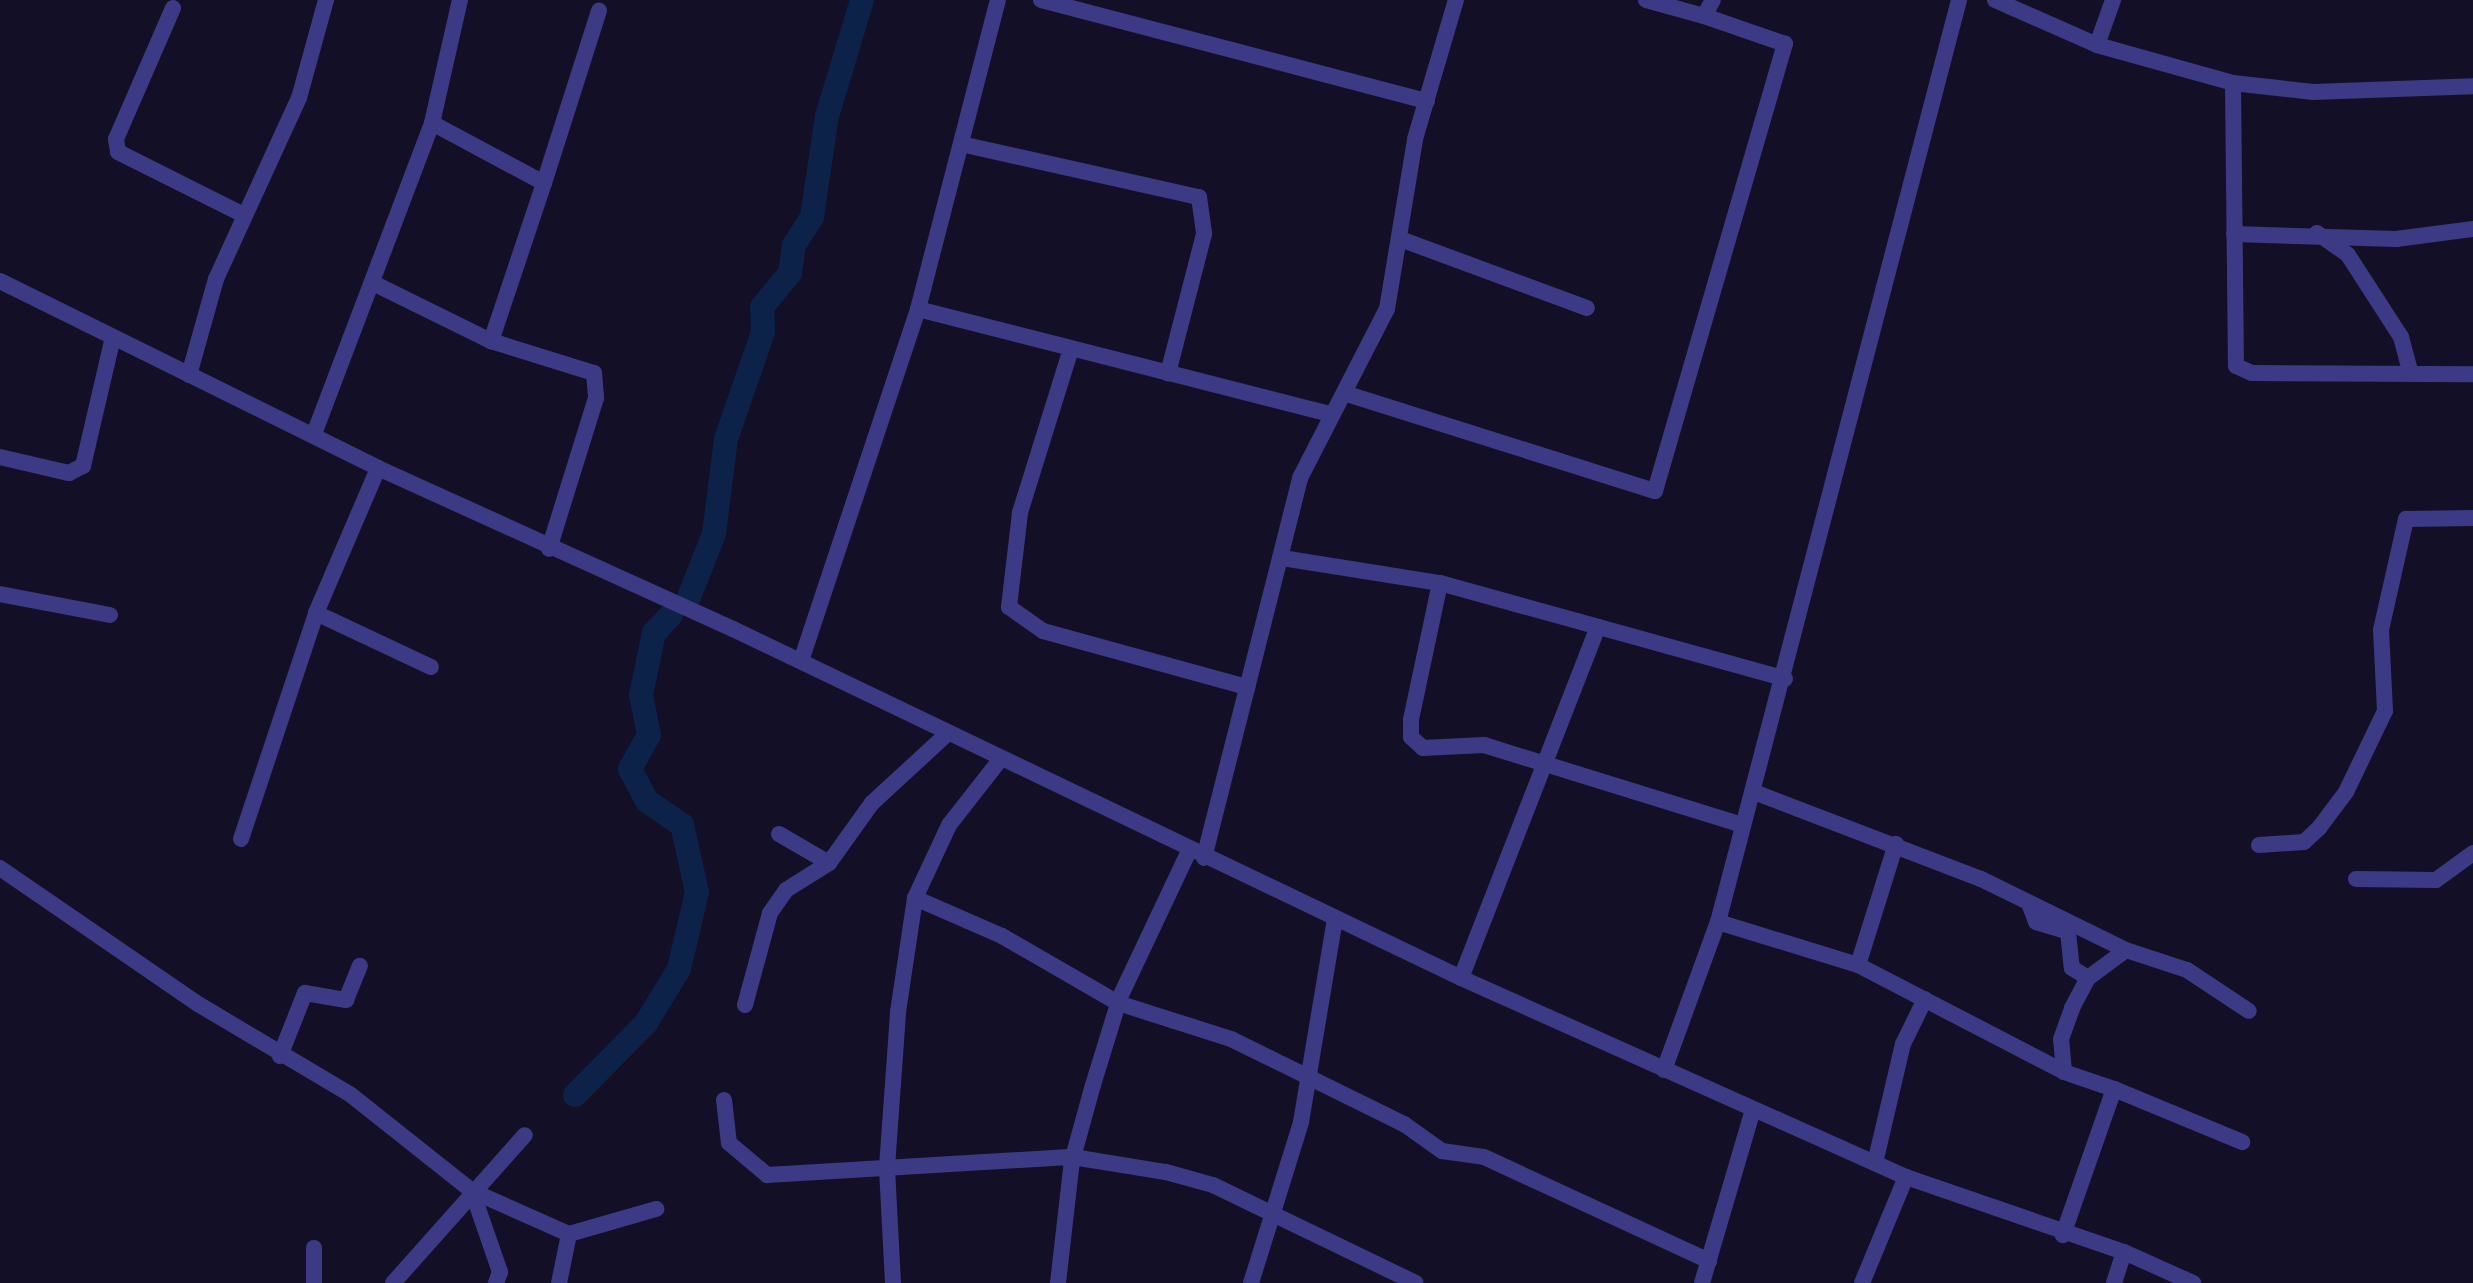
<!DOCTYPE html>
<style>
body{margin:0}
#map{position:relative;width:2473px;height:1283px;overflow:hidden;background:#130f26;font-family:Ubuntu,sans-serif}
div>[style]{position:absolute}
.river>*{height:24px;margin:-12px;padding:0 12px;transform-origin:12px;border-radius:12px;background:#0c2248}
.street>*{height:16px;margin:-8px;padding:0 8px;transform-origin:8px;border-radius:8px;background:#3d3a85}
span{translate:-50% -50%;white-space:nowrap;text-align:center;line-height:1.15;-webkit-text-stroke:6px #130f26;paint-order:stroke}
</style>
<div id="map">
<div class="river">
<i style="left:689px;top:597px;width:68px;rotate:-68.4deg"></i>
<i style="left:714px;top:534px;width:96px;rotate:-82.8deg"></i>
<i style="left:726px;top:439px;width:113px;rotate:-70.9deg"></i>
<i style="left:763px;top:332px;width:25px;rotate:-92deg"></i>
<i style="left:762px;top:307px;width:44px;rotate:-50.5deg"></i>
<i style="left:790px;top:273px;width:28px;rotate:-82deg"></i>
<i style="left:794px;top:245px;width:33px;rotate:-57deg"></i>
<i style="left:812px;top:217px;width:102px;rotate:-81.6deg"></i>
<i style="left:827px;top:116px;width:121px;rotate:-73.2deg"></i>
<i style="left:575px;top:1095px;width:101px;rotate:-45.4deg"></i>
<i style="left:646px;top:1023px;width:63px;rotate:-58.6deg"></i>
<i style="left:679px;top:969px;width:79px;rotate:-76.8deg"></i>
<i style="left:697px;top:892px;width:69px;rotate:-102.6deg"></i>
<i style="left:682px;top:825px;width:42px;rotate:-145.6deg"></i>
<i style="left:647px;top:801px;width:36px;rotate:-118deg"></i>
<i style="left:630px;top:769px;width:39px;rotate:-61deg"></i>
<i style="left:649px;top:735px;width:41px;rotate:-101.3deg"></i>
<i style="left:641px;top:695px;width:63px;rotate:-78.2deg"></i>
<i style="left:654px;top:633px;width:25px;rotate:-47deg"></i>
</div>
<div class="street">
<i style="left:1041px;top:0;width:399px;rotate:14.7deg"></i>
<i style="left:1646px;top:0;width:60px;rotate:15.4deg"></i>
<i style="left:1995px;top:0;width:111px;rotate:23.8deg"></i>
<i style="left:2097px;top:45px;width:141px;rotate:15.6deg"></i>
<i style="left:2233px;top:83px;width:81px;rotate:6.4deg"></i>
<i style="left:2313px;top:92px;width:160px;rotate:-2.1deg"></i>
<i style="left:173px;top:8px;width:143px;rotate:113.5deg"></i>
<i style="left:116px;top:139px;width:13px;rotate:81deg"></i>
<i style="left:118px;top:152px;width:141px;rotate:26.6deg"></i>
<i style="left:2097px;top:45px;width:48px;rotate:-70.4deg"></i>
<i style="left:2233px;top:83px;width:283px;rotate:89.4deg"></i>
<i style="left:2236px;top:366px;width:17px;rotate:24deg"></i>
<i style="left:2252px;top:373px;width:221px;rotate:0.3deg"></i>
<i style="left:432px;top:123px;width:127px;rotate:28.2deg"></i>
<i style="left:544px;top:183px;width:167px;rotate:108.5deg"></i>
<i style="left:961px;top:144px;width:244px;rotate:12.6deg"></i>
<i style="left:1199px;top:197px;width:37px;rotate:82deg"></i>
<i style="left:1204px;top:234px;width:144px;rotate:104.5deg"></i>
<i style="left:544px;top:183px;width:181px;rotate:-72.3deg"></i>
<i style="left:2317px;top:233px;width:38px;rotate:35deg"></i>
<i style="left:2348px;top:255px;width:98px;rotate:57.1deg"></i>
<i style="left:2401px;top:337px;width:38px;rotate:75deg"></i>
<i style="left:2234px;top:234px;width:162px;rotate:1.8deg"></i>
<i style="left:2396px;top:239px;width:78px;rotate:-7.4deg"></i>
<i style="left:1403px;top:240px;width:196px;rotate:20.3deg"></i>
<i style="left:0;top:281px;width:422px;rotate:26.3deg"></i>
<i style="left:378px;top:468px;width:390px;rotate:24.4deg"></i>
<i style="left:733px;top:629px;width:807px;rotate:25.61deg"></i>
<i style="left:1461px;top:978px;width:487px;rotate:24.1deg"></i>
<i style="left:1906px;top:1177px;width:231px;rotate:19deg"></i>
<i style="left:2124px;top:1252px;width:33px;rotate:108deg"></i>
<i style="left:373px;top:283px;width:131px;rotate:26.2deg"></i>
<i style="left:491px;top:341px;width:108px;rotate:17.3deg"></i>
<i style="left:594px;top:373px;width:25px;rotate:85deg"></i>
<i style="left:596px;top:398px;width:158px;rotate:107.3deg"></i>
<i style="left:918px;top:309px;width:424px;rotate:14.3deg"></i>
<i style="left:1070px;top:352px;width:169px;rotate:107.3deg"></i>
<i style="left:1020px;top:513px;width:95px;rotate:96.7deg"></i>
<i style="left:1009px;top:607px;width:42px;rotate:35.2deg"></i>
<i style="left:1043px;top:631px;width:212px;rotate:15.4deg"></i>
<i style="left:189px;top:375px;width:100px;rotate:-74.3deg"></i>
<i style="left:216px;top:279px;width:199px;rotate:-65.4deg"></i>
<i style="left:299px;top:98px;width:102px;rotate:-74.6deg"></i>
<i style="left:1344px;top:393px;width:326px;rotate:17.5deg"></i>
<i style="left:1655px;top:491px;width:466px;rotate:-73.8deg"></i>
<i style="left:1785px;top:44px;width:86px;rotate:-160.9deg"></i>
<i style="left:1704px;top:16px;width:18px;rotate:-61deg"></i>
<i style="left:314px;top:434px;width:333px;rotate:-69.2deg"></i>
<i style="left:432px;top:123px;width:126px;rotate:-77.2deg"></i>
<i style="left:0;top:457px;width:71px;rotate:13.1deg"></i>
<i style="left:69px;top:473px;width:16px;rotate:-27deg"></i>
<i style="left:83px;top:466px;width:132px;rotate:-76.9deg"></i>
<i style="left:1282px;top:558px;width:160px;rotate:9deg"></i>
<i style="left:1440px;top:583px;width:358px;rotate:15.5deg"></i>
<i style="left:1440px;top:583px;width:140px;rotate:102deg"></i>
<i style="left:1411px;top:720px;width:17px;rotate:90deg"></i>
<i style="left:1411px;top:737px;width:16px;rotate:43deg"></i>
<i style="left:1423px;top:748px;width:61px;rotate:-2.8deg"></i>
<i style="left:1484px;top:745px;width:271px;rotate:17.2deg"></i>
<i style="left:0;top:594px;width:112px;rotate:10.8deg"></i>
<i style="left:316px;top:613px;width:127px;rotate:25.2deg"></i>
<i style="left:801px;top:661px;width:371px;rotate:-71.6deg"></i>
<i style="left:918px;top:309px;width:319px;rotate:-75.5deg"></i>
<i style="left:1754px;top:792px;width:243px;rotate:21deg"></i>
<i style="left:1981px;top:879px;width:161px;rotate:26.1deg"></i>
<i style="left:779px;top:834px;width:58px;rotate:30.1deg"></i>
<i style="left:829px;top:863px;width:74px;rotate:-54.4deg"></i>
<i style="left:872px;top:803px;width:102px;rotate:-42.6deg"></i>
<i style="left:241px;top:839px;width:238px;rotate:-71.6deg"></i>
<i style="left:316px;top:613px;width:158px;rotate:-66.8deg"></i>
<i style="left:2259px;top:845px;width:45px;rotate:-3.8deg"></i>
<i style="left:2304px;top:842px;width:21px;rotate:-43deg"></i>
<i style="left:2319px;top:828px;width:45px;rotate:-53.1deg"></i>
<i style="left:2346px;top:792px;width:90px;rotate:-64.3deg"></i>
<i style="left:2385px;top:711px;width:81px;rotate:-92.8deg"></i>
<i style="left:2381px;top:630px;width:114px;rotate:-77.3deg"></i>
<i style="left:2406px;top:519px;width:67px;rotate:-0.9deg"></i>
<i style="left:1204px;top:858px;width:392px;rotate:-75.8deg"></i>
<i style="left:1300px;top:478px;width:190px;rotate:-62.8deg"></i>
<i style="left:1387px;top:309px;width:172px;rotate:-80.6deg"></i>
<i style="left:1415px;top:139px;width:145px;rotate:-73.6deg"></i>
<i style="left:0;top:868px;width:240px;rotate:34.5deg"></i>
<i style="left:198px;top:1004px;width:178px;rotate:30.7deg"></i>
<i style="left:351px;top:1095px;width:154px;rotate:38.4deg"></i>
<i style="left:472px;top:1191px;width:86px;rotate:70.9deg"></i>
<i style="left:500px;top:1272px;width:12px;rotate:110deg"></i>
<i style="left:2356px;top:879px;width:80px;rotate:0.7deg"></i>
<i style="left:2436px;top:880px;width:46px;rotate:-36.1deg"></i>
<i style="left:915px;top:898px;width:95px;rotate:23.6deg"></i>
<i style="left:1002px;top:936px;width:134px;rotate:30deg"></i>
<i style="left:1118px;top:1003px;width:119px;rotate:17.7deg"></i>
<i style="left:1231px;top:1039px;width:193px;rotate:26.2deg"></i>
<i style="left:1404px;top:1124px;width:47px;rotate:35.4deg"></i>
<i style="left:1442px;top:1151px;width:42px;rotate:8.1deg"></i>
<i style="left:1484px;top:1157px;width:248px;rotate:24.8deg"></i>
<i style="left:2030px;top:906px;width:17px;rotate:69deg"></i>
<i style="left:2036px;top:922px;width:34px;rotate:17deg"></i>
<i style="left:2068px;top:932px;width:36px;rotate:84deg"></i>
<i style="left:2072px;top:968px;width:19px;rotate:32deg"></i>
<i style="left:1718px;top:922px;width:146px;rotate:17.1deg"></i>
<i style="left:1858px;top:965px;width:232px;rotate:27.4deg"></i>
<i style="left:2064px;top:1072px;width:53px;rotate:18.8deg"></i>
<i style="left:2114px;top:1089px;width:155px;rotate:109.3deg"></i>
<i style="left:1858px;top:965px;width:127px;rotate:-72.6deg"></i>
<i style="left:1461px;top:978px;width:377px;rotate:-68.7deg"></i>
<i style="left:745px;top:1005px;width:95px;rotate:-74.8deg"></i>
<i style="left:770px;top:913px;width:28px;rotate:-55deg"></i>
<i style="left:786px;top:890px;width:51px;rotate:-32.1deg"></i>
<i style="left:280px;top:1056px;width:68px;rotate:-68.4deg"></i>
<i style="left:305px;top:993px;width:42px;rotate:9.7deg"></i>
<i style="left:346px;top:1000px;width:37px;rotate:-68deg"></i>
<i style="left:1664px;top:1070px;width:158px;rotate:-70deg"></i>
<i style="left:1718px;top:922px;width:953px;rotate:-75.35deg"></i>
<i style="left:2064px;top:1072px;width:33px;rotate:-95deg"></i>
<i style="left:2061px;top:1039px;width:33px;rotate:-70deg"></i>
<i style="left:2072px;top:1008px;width:34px;rotate:-62deg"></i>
<i style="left:2088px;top:978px;width:47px;rotate:-36.4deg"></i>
<i style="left:2126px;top:950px;width:64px;rotate:18.2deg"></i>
<i style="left:2187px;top:970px;width:74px;rotate:33.5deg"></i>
<i style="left:2114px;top:1089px;width:139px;rotate:22.5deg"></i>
<i style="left:724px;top:1100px;width:43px;rotate:83.4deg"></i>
<i style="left:729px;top:1143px;width:50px;rotate:40.1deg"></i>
<i style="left:767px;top:1175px;width:307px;rotate:-3.4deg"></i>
<i style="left:1073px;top:1157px;width:94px;rotate:9.2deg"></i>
<i style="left:1166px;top:1172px;width:49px;rotate:15.5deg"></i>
<i style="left:1213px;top:1185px;width:225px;rotate:25.8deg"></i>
<i style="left:1875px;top:1163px;width:122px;rotate:-76.8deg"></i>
<i style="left:1903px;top:1044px;width:50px;rotate:-63.9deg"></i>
<i style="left:472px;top:1191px;width:106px;rotate:23.9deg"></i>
<i style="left:569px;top:1234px;width:50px;rotate:101.5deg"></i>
<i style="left:569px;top:1234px;width:91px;rotate:-16deg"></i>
<i style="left:314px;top:1248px;width:35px;rotate:90deg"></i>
<i style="left:2124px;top:1252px;width:76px;rotate:24.2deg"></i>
<i style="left:393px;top:1283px;width:198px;rotate:-48.3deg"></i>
<i style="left:893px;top:1283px;width:116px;rotate:-93deg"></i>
<i style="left:887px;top:1167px;width:155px;rotate:-85.9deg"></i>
<i style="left:898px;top:1012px;width:115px;rotate:-81.5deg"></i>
<i style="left:915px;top:898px;width:81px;rotate:-65deg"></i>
<i style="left:949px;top:825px;width:83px;rotate:-51.9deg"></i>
<i style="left:1058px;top:1283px;width:123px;rotate:-83.5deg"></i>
<i style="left:1072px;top:1161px;width:79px;rotate:-74.6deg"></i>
<i style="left:1093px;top:1085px;width:92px;rotate:-72.9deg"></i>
<i style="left:1120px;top:997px;width:161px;rotate:-64.7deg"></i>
<i style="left:1251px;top:1283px;width:169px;rotate:-72.7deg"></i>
<i style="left:1301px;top:1122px;width:206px;rotate:-80.5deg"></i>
<i style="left:1702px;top:1283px;width:180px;rotate:-73.6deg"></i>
<i style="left:1862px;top:1283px;width:115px;rotate:-67.5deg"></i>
</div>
</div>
